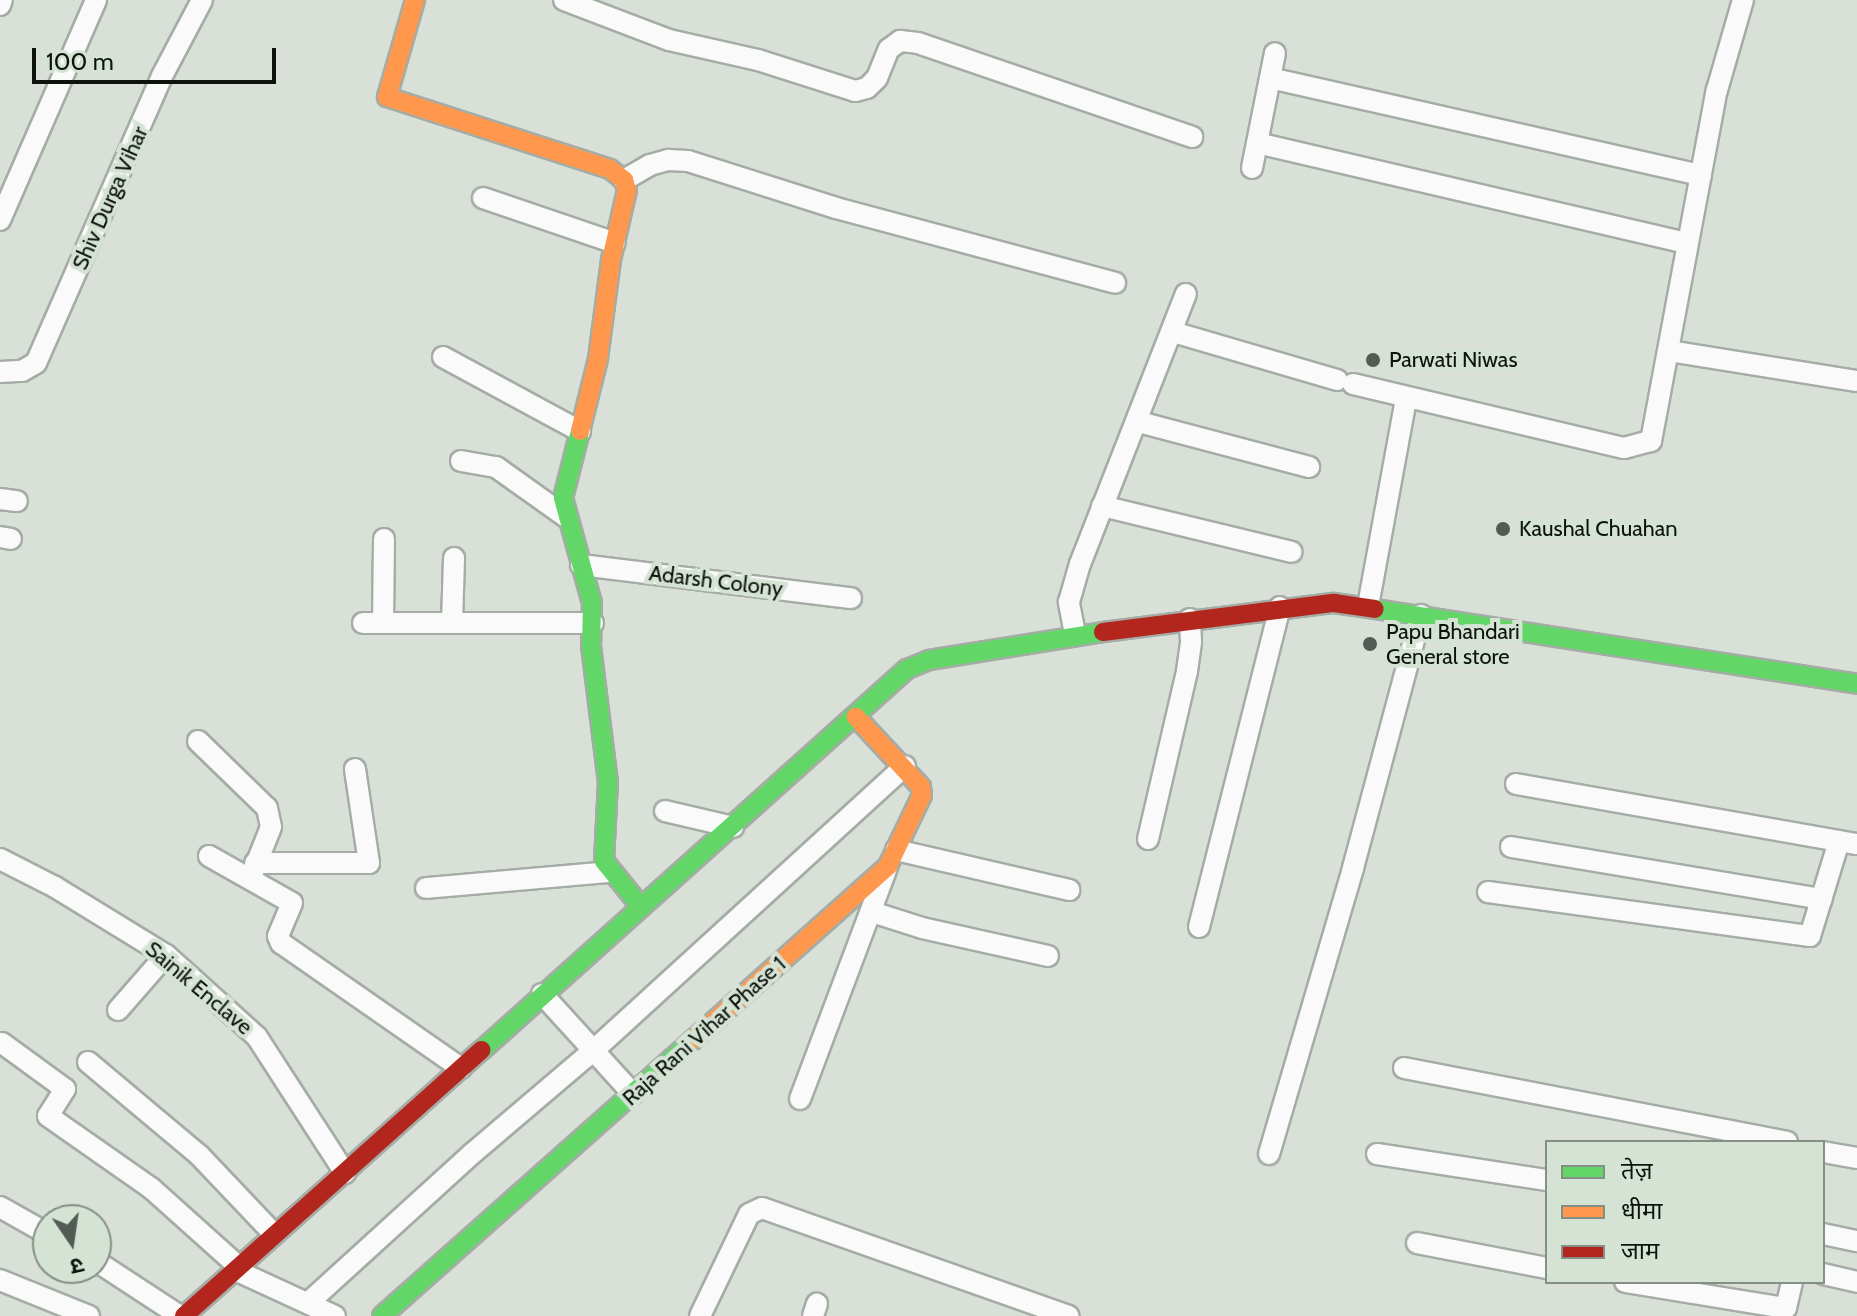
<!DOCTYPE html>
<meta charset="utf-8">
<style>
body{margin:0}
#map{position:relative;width:1857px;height:1316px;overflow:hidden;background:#d8e0d8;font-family:Cabin,"Noto Sans Devanagari",sans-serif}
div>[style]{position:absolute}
.roads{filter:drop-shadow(2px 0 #a5aca5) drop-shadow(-2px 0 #a5aca5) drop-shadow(0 2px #a5aca5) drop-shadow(0 -2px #a5aca5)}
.street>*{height:20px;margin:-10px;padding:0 10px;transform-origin:10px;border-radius:10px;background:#f9faf9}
.fast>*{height:18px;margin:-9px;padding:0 9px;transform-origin:9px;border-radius:9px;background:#63d668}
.slow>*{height:18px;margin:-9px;padding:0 9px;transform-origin:9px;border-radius:9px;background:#ff974d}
.jam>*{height:18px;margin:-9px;padding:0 9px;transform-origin:9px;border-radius:9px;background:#b3261e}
.dots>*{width:22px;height:22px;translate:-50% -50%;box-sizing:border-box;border:4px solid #d5e3d5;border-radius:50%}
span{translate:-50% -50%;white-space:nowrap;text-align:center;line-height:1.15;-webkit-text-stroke:8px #d5e3d5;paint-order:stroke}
.street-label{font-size:22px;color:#0d120d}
.poi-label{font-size:22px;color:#0d120d}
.left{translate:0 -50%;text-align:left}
.legend{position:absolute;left:1545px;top:1140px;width:280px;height:144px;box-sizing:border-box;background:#d5e3d5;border:2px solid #858f85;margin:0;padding:10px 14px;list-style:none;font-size:24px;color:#0d120d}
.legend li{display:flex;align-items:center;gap:16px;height:40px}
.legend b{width:40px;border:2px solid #858f85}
.north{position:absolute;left:32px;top:1204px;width:80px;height:80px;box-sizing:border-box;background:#d5e3d5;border:2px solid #858f85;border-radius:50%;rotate:167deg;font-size:22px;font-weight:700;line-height:32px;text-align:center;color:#0d120d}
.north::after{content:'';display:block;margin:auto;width:28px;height:36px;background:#545a54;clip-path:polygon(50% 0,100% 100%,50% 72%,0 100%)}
.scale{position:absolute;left:32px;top:48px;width:244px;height:36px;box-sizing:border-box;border:4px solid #0d120d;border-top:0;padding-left:10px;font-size:24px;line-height:28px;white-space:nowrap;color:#0d120d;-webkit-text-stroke:6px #d5e3d5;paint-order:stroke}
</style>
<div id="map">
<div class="roads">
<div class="street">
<i style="left:564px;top:0;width:112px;rotate:20.9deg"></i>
<i style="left:669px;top:40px;width:91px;rotate:12.7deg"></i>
<i style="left:758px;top:60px;width:102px;rotate:17.7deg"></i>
<i style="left:855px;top:91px;width:12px;rotate:-14deg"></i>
<i style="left:867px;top:88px;width:14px;rotate:-45deg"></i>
<i style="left:877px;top:78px;width:31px;rotate:-68deg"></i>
<i style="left:889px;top:49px;width:14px;rotate:-36deg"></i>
<i style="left:900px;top:41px;width:18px;rotate:6deg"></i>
<i style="left:918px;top:43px;width:290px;rotate:18.9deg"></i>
<i style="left:0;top:5px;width:5px;rotate:-68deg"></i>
<i style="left:1270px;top:78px;width:442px;rotate:12.7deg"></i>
<i style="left:1257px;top:143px;width:442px;rotate:13.1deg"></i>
<i style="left:1252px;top:168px;width:117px;rotate:-78.7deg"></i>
<i style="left:624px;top:180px;width:30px;rotate:-30deg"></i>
<i style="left:650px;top:165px;width:19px;rotate:-16deg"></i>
<i style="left:668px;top:160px;width:20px;rotate:3deg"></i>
<i style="left:688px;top:161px;width:155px;rotate:17.6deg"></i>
<i style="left:836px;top:208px;width:289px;rotate:15deg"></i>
<i style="left:483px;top:198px;width:139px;rotate:18.8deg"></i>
<i style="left:0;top:220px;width:240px;rotate:-66.4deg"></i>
<i style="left:1173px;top:332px;width:171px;rotate:16.3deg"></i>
<i style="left:1669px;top:351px;width:190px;rotate:9.1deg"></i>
<i style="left:443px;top:357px;width:156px;rotate:28.4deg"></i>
<i style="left:0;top:372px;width:22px;rotate:-3deg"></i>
<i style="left:22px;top:371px;width:16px;rotate:-30deg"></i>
<i style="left:36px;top:363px;width:313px;rotate:-66.3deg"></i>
<i style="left:162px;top:76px;width:86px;rotate:-62.2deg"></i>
<i style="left:1353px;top:384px;width:278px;rotate:13.3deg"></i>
<i style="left:1624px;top:448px;width:28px;rotate:-15deg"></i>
<i style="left:1651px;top:441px;width:357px;rotate:-79.4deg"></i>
<i style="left:1717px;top:90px;width:94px;rotate:-73.9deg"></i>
<i style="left:1139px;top:422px;width:176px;rotate:14.8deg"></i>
<i style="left:461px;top:461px;width:36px;rotate:10deg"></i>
<i style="left:496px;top:467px;width:86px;rotate:35.5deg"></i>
<i style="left:0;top:499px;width:17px;rotate:7deg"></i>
<i style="left:1102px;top:506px;width:195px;rotate:13.6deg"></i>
<i style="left:0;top:537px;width:11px;rotate:10deg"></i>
<i style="left:581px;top:565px;width:272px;rotate:7deg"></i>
<i style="left:1368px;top:606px;width:211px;rotate:-79.6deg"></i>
<i style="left:363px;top:623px;width:230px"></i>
<i style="left:383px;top:623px;width:84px;rotate:-89.3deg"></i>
<i style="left:452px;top:623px;width:65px;rotate:-88.2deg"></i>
<i style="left:1075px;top:634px;width:33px;rotate:-101deg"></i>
<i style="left:1069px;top:602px;width:40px;rotate:-74deg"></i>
<i style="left:1080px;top:564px;width:290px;rotate:-68.6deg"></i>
<i style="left:198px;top:741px;width:96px;rotate:44.2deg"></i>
<i style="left:267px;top:808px;width:19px;rotate:78deg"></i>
<i style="left:271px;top:827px;width:48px;rotate:111.8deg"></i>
<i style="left:1516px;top:784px;width:346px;rotate:10deg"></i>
<i style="left:665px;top:811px;width:70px;rotate:13.2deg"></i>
<i style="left:1148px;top:839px;width:172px;rotate:-76.9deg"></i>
<i style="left:1187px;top:671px;width:30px;rotate:-82deg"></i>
<i style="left:1191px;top:641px;width:22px;rotate:-93deg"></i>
<i style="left:1511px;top:847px;width:315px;rotate:9.5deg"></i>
<i style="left:896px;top:850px;width:178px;rotate:13deg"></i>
<i style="left:209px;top:856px;width:95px;rotate:29.5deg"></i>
<i style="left:292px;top:903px;width:36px;rotate:113deg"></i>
<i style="left:278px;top:936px;width:8px;rotate:67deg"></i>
<i style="left:281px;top:943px;width:219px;rotate:34.8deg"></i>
<i style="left:0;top:859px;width:62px;rotate:27deg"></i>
<i style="left:55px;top:887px;width:130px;rotate:31.5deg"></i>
<i style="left:166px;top:955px;width:122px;rotate:42deg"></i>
<i style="left:257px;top:1037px;width:162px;rotate:57.1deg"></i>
<i style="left:255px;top:863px;width:114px"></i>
<i style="left:369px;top:863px;width:95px;rotate:-98.5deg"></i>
<i style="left:426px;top:888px;width:184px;rotate:-5deg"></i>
<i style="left:1488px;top:892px;width:325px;rotate:7.8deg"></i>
<i style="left:1810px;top:936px;width:99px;rotate:-73deg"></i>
<i style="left:872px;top:912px;width:52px;rotate:17.7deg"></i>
<i style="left:922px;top:928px;width:129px;rotate:12.5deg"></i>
<i style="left:1199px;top:927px;width:330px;rotate:-75.8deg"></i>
<i style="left:542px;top:994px;width:135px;rotate:47.7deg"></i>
<i style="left:118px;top:1010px;width:73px;rotate:-48.9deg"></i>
<i style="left:2px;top:1043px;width:78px;rotate:36.1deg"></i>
<i style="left:65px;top:1089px;width:32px;rotate:122deg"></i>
<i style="left:48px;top:1116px;width:126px;rotate:35deg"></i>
<i style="left:151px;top:1188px;width:117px;rotate:41.9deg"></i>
<i style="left:88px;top:1062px;width:145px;rotate:40deg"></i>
<i style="left:199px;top:1155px;width:108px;rotate:46.5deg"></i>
<i style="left:1404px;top:1068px;width:390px;rotate:10.9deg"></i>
<i style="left:800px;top:1099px;width:245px;rotate:-69.4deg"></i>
<i style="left:1823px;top:1152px;width:35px;rotate:10deg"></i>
<i style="left:1269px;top:1154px;width:298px;rotate:-73.6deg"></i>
<i style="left:1353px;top:868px;width:262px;rotate:-75deg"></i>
<i style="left:1377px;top:1154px;width:172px;rotate:8.7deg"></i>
<i style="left:0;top:1207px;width:55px;rotate:29.4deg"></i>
<i style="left:1823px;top:1234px;width:35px;rotate:12deg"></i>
<i style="left:1417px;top:1243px;width:132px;rotate:10.9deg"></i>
<i style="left:96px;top:1261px;width:100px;rotate:33.2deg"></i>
<i style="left:235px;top:1270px;width:110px;rotate:24.7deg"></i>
<i style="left:1823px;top:1274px;width:35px;rotate:13deg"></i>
<i style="left:0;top:1280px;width:96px;rotate:22deg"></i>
<i style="left:1625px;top:1282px;width:163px;rotate:9.2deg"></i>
<i style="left:1786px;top:1308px;width:27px;rotate:-77deg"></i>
<i style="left:308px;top:1303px;width:223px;rotate:-42.3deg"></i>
<i style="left:473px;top:1153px;width:159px;rotate:-40.4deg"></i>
<i style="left:594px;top:1050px;width:421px;rotate:-42.4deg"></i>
<i style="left:700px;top:1316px;width:113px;rotate:-64.3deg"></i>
<i style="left:749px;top:1214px;width:14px;rotate:-25deg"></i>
<i style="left:762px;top:1208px;width:325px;rotate:19.4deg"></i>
<i style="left:813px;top:1316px;width:13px;rotate:-72deg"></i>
</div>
<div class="fast">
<i style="left:580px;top:431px;width:69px;rotate:104.2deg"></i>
<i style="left:563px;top:498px;width:109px;rotate:74.6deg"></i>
<i style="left:592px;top:603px;width:43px;rotate:91.3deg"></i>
<i style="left:591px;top:646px;width:137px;rotate:82.9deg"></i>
<i style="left:608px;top:782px;width:79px;rotate:92.9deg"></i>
<i style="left:604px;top:861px;width:59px;rotate:51.2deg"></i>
<i style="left:1375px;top:609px;width:488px;rotate:8.8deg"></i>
<i style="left:482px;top:1050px;width:571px;rotate:-41.88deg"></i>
<i style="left:907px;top:669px;width:24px;rotate:-22deg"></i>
<i style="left:929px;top:660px;width:176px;rotate:-9.1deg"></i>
<i style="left:382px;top:1316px;width:417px;rotate:-41.6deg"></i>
</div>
<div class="slow">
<i style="left:415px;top:0;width:101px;rotate:106.1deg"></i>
<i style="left:387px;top:97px;width:234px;rotate:17.9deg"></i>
<i style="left:610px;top:169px;width:18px;rotate:38deg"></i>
<i style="left:624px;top:180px;width:10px;rotate:73deg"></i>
<i style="left:627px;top:190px;width:72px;rotate:102.9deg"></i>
<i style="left:611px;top:260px;width:100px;rotate:97.5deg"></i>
<i style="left:598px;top:359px;width:74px;rotate:104deg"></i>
<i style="left:694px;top:1039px;width:260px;rotate:-41.7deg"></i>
<i style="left:888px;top:866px;width:79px;rotate:-64.4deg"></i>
<i style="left:922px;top:795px;width:8px;rotate:-97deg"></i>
<i style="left:921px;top:787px;width:96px;rotate:-132.9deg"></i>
</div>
<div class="jam">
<i style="left:1103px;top:632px;width:233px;rotate:-7.2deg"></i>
<i style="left:1334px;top:603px;width:41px;rotate:8.3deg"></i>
<i style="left:184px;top:1316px;width:399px;rotate:-41.8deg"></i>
</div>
</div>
<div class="dots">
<i style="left:1373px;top:360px;background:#545a54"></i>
<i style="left:1503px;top:529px;background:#545a54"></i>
<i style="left:1370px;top:644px;background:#545a54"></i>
</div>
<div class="street-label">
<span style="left:110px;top:198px;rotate:-66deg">Shiv Durga Vihar</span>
<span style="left:716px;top:581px;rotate:7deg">Adarsh Colony</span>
<span style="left:199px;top:988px;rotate:40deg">Sainik Enclave</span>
<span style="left:704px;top:1031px;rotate:-42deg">Raja Rani Vihar Phase 1</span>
</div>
<div class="poi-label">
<span class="left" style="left:1389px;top:360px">Parwati Niwas</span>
<span class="left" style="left:1519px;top:529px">Kaushal Chuahan</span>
<span class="left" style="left:1386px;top:644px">Papu Bhandari<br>General store</span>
</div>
<ul class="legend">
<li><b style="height:10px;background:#63d668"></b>तेज़</li>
<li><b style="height:10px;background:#ff974d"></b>धीमा</li>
<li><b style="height:10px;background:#b3261e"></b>जाम</li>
</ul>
<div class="north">उ</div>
<div class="scale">100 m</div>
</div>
